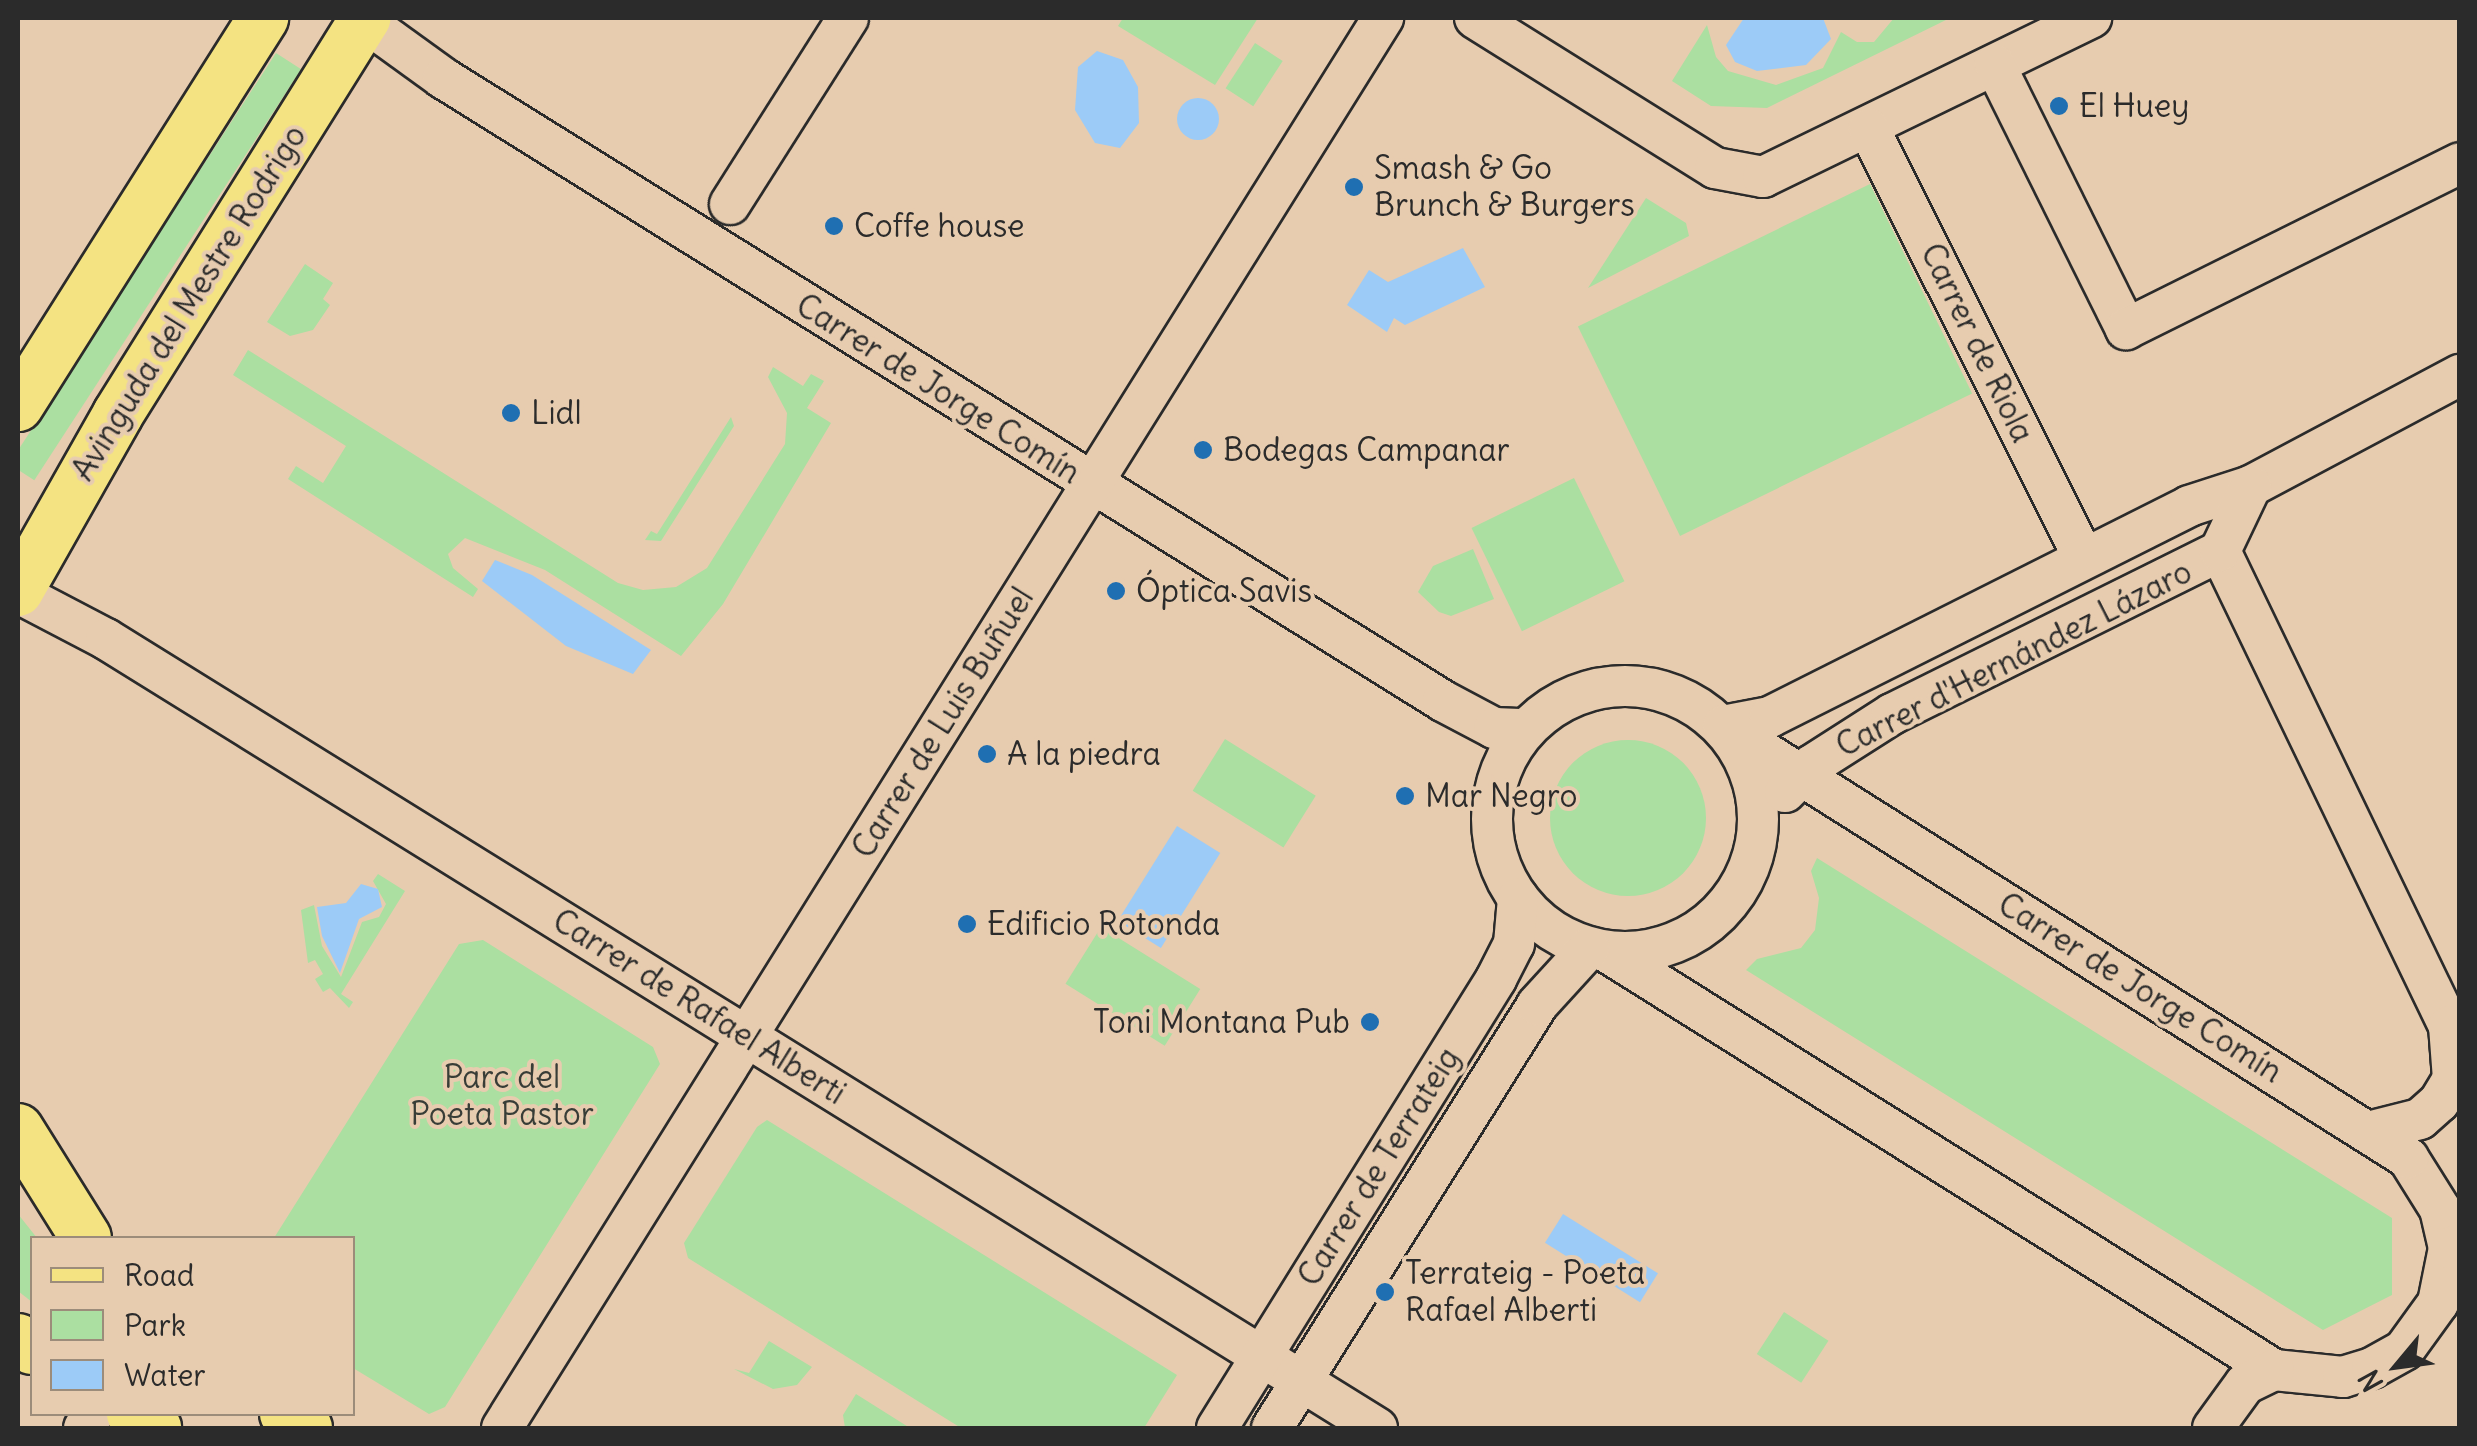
<!DOCTYPE html>
<meta charset="utf-8">
<style>
body{margin:0}
#map{position:relative;width:2477px;height:1446px;overflow:hidden;background:#e7ccaf;font-family:Delius,sans-serif}
div>[style]{position:absolute}
.green>*{inset:0;background:#abdfa1;transform-origin:0 0}
.round{border-radius:50%}
.water>*{inset:0;background:#9ccbf7;transform-origin:0 0}
.roads{filter:drop-shadow(2px 0 #2b2b2b) drop-shadow(-2px 0 #2b2b2b) drop-shadow(0 2px #2b2b2b) drop-shadow(0 -2px #2b2b2b)}
.minor>*{height:40px;margin:-20px;padding:0 20px;transform-origin:20px;border-radius:20px;background:#e7ccaf}
.minor>.ring{margin:-20px;padding:0;box-sizing:content-box;background:none;border:40px solid #e7ccaf;border-radius:50%}
.major>*{height:50px;margin:-25px;padding:0 25px;transform-origin:25px;border-radius:25px;background:#f4e382}
.dots>*{width:28px;height:28px;translate:-50% -50%;box-sizing:border-box;border:5px solid #e7ccaf;border-radius:50%}
span{translate:-50% -50%;white-space:nowrap;text-align:center;line-height:1.15;-webkit-text-stroke:8px #e7ccaf;paint-order:stroke}
.poi-label{font-size:32px;color:#2b2b2b}
.left{translate:0 -50%;text-align:left}
.right{translate:-100% -50%;text-align:right}
.street-label{font-size:32px;color:#2b2b2b}
.park-label{font-size:32px;color:#383d37}
.frame{position:absolute;inset:0;border:20px solid #2b2b2b;pointer-events:none}
.legend{position:absolute;left:30px;top:1236px;width:325px;height:180px;box-sizing:border-box;background:#e7ccaf;border:2px solid #9c8c7a;margin:0;padding:12px 18px;list-style:none;font-size:30px;color:#2b2b2b}
.legend li{display:flex;align-items:center;gap:20px;height:50px}
.legend b{width:50px;border:2px solid #9c8c7a}
.north{position:absolute;left:2347px;top:1316px;width:100px;height:100px;-webkit-text-stroke:8px #e7ccaf;paint-order:stroke;rotate:241deg;font-size:28px;font-weight:700;line-height:40px;text-align:center;color:#2b2b2b}
.north::after{content:'';display:block;margin:auto;width:35px;height:45px;background:#2b2b2b;clip-path:polygon(50% 0,100% 100%,50% 72%,0 100%)}
</style>
<div id="map">
<div class="green">
<i style="clip-path:polygon(1123px 18px,1258px 18px,1215px 85px,1118px 26px)"></i>
<i style="clip-path:polygon(1894px 18px,1950px 18px,1767px 108px,1711px 106px,1672px 81px,1707px 25px,1716px 57px,1728px 71px,1776px 85px,1823px 68px,1841px 32px,1857px 42px,1874px 42px)"></i>
<i style="left:1255px;top:43px;width:33px;height:54px;rotate:33deg"></i>
<i style="left:276px;top:53px;width:30px;height:490px;rotate:33deg"></i>
<i style="left:1870px;top:184px;width:233px;height:325px;rotate:64deg"></i>
<i style="clip-path:polygon(1646px 198px,1686px 223px,1689px 236px,1588px 288px)"></i>
<i style="clip-path:polygon(305px 264px,333px 283px,323px 299px,330px 305px,313px 330px,290px 336px,267px 322px)"></i>
<i style="clip-path:polygon(248px 350px,618px 583px,643px 590px,676px 587px,707px 568px,785px 444px,787px 413px,768px 377px,773px 367px,803px 386px,811px 374px,824px 381px,807px 408px,831px 423px,723px 604px,681px 656px,545px 570px,465px 538px,448px 554px,453px 568px,478px 589px,473px 597px,288px 479px,296px 466px,323px 483px,346px 446px,233px 375px)"></i>
<i style="clip-path:polygon(731px 417px,734px 426px,661px 541px,645px 540px,651px 531px,657px 534px)"></i>
<i style="left:1574px;top:478px;width:115px;height:114px;rotate:64deg"></i>
<i style="clip-path:polygon(1473px 549px,1494px 599px,1451px 616px,1439px 612px,1418px 592px,1433px 566px)"></i>
<i style="left:1225px;top:739px;width:107px;height:61px;rotate:32deg"></i>
<i class="round" style="left:1550px;top:740px;width:156px;height:156px"></i>
<i style="clip-path:polygon(1817px 858px,2392px 1218px,2392px 1295px,2323px 1330px,1746px 970px,1757px 959px,1801px 948px,1815px 930px,1819px 898px,1811px 871px)"></i>
<i style="clip-path:polygon(378px 874px,405px 891px,341px 994px,353px 1002px,349px 1008px,330px 988px,323px 992px,315px 979px,323px 974px,315px 960px,308px 963px,301px 910px,314px 905px,322px 946px,341px 977px,362px 922px,379px 917px,386px 904px,373px 881px)"></i>
<i style="left:1101px;top:927px;width:117px;height:67px;rotate:32deg"></i>
<i style="clip-path:polygon(483px 940px,653px 1047px,660px 1064px,445px 1407px,429px 1414px,353px 1368px,352px 1238px,274px 1238px,459px 944px)"></i>
<i style="clip-path:polygon(767px 1120px,1177px 1375px,1144px 1428px,961px 1428px,688px 1258px,684px 1243px,757px 1127px)"></i>
<i style="clip-path:polygon(18px 1214px,37px 1238px,32px 1302px,18px 1291px)"></i>
<i style="left:1784px;top:1312px;width:53px;height:50px;rotate:33deg"></i>
<i style="clip-path:polygon(769px 1341px,812px 1367px,797px 1385px,773px 1389px,734px 1369px,749px 1373px)"></i>
<i style="clip-path:polygon(856px 1394px,910px 1428px,845px 1428px,843px 1415px)"></i>
</div>
<div class="water">
<i style="clip-path:polygon(1744px 18px,1823px 18px,1831px 39px,1806px 65px,1757px 71px,1735px 62px,1726px 45px)"></i>
<i style="clip-path:polygon(1097px 51px,1123px 60px,1138px 87px,1139px 123px,1120px 148px,1095px 143px,1075px 110px,1078px 67px)"></i>
<i class="round" style="left:1177px;top:98px;width:42px;height:42px"></i>
<i style="clip-path:polygon(1463px 248px,1485px 287px,1405px 325px,1394px 318px,1387px 332px,1347px 305px,1369px 270px,1388px 282px)"></i>
<i style="clip-path:polygon(495px 560px,532px 575px,651px 650px,633px 674px,566px 646px,482px 581px)"></i>
<i style="left:1177px;top:826px;width:51px;height:112px;rotate:32deg"></i>
<i style="clip-path:polygon(361px 884px,378px 889px,382px 907px,359px 919px,340px 973px,322px 936px,317px 907px,346px 903px)"></i>
<i style="left:1563px;top:1214px;width:112px;height:34px;rotate:32deg"></i>
</div>
<div class="roads">
<div class="minor">
<i style="left:1475px;top:18px;width:283px;rotate:32deg"></i>
<i style="left:1715px;top:168px;width:49px;rotate:10.6deg"></i>
<i style="left:1763px;top:177px;width:365px;rotate:-25.9deg"></i>
<i style="left:363px;top:20px;width:99px;rotate:35.9deg"></i>
<i style="left:443px;top:78px;width:1178px;rotate:31.92deg"></i>
<i style="left:1443px;top:701px;width:58px;rotate:27.9deg"></i>
<i style="left:1494px;top:728px;width:32px;rotate:2deg"></i>
<i style="left:1995px;top:65px;width:295px;rotate:63.6deg"></i>
<i style="left:2126px;top:329px;width:373px;rotate:-26.4deg"></i>
<i style="left:1869px;top:129px;width:480px;rotate:63.4deg"></i>
<i style="left:730px;top:204px;width:220px;rotate:-57.6deg"></i>
<i style="left:2220px;top:551px;width:527px;rotate:64.26deg"></i>
<i style="left:2449px;top:1026px;width:53px;rotate:85.7deg"></i>
<i style="left:2453px;top:1079px;width:27px;rotate:121deg"></i>
<i style="left:2439px;top:1102px;width:25px;rotate:138deg"></i>
<i style="left:2420px;top:1119px;width:49px;rotate:166deg"></i>
<i style="left:18px;top:593px;width:99px;rotate:27.6deg"></i>
<i style="left:106px;top:639px;width:1496px;rotate:31.83deg"></i>
<i class="ring" style="left:1492px;top:686px;width:226px;height:226px"></i>
<i style="left:1723px;top:726px;width:48px;rotate:-10.8deg"></i>
<i style="left:1770px;top:717px;width:469px;rotate:-26.7deg"></i>
<i style="left:2189px;top:506px;width:65px;rotate:-17.9deg"></i>
<i style="left:2251px;top:486px;width:237px;rotate:-28deg"></i>
<i style="left:1785px;top:792px;width:38px;rotate:-45deg"></i>
<i style="left:1812px;top:765px;width:95px;rotate:-32.5deg"></i>
<i style="left:1892px;top:714px;width:366px;rotate:-26.4deg"></i>
<i style="left:2220px;top:551px;width:72px;rotate:-64.5deg"></i>
<i style="left:1607px;top:952px;width:787px;rotate:32.07deg"></i>
<i style="left:2274px;top:1370px;width:69px;rotate:5.8deg"></i>
<i style="left:2343px;top:1377px;width:30px;rotate:-17deg"></i>
<i style="left:2372px;top:1368px;width:37px;rotate:-29deg"></i>
<i style="left:2404px;top:1350px;width:58px;rotate:-54.1deg"></i>
<i style="left:2438px;top:1303px;width:56px;rotate:-78.7deg"></i>
<i style="left:2449px;top:1248px;width:40px;rotate:-103deg"></i>
<i style="left:2440px;top:1209px;width:60px;rotate:-122.1deg"></i>
<i style="left:2408px;top:1158px;width:810px;rotate:-147.76deg"></i>
<i style="left:84px;top:1428px;width:17px;rotate:-57deg"></i>
<i style="left:502px;top:1428px;width:1663px;rotate:-58deg"></i>
<i style="left:1217px;top:1428px;width:529px;rotate:-58.14deg"></i>
<i style="left:1496px;top:979px;width:39px;rotate:-63deg"></i>
<i style="left:1514px;top:944px;width:46px;rotate:-85deg"></i>
<i style="left:1272px;top:1428px;width:499px;rotate:-57.9deg"></i>
<i style="left:1537px;top:1005px;width:77px;rotate:-47.6deg"></i>
<i style="left:2213px;top:1428px;width:54px;rotate:-54deg"></i>
<i style="left:2245px;top:1384px;width:32px;rotate:-26deg"></i>
</div>
<div class="major">
<i style="left:18px;top:406px;width:459px;rotate:-57.7deg"></i>
<i style="left:18px;top:591px;width:203px;rotate:-60.5deg"></i>
<i style="left:118px;top:414px;width:467px;rotate:-58deg"></i>
<i style="left:18px;top:1129px;width:128px;rotate:58deg"></i>
<i style="left:18px;top:1339px;width:17px;rotate:36deg"></i>
<i style="left:132px;top:1414px;width:28px;rotate:30deg"></i>
<i style="left:285px;top:1414px;width:26px;rotate:32deg"></i>
</div>
</div>
<div class="dots">
<i style="left:2059px;top:106px;background:#1f6fb2"></i>
<i style="left:1354px;top:187px;background:#1f6fb2"></i>
<i style="left:834px;top:226px;background:#1f6fb2"></i>
<i style="left:511px;top:413px;background:#1f6fb2"></i>
<i style="left:1203px;top:450px;background:#1f6fb2"></i>
<i style="left:1116px;top:591px;background:#1f6fb2"></i>
<i style="left:987px;top:754px;background:#1f6fb2"></i>
<i style="left:1405px;top:796px;background:#1f6fb2"></i>
<i style="left:967px;top:924px;background:#1f6fb2"></i>
<i style="left:1370px;top:1022px;background:#1f6fb2"></i>
<i style="left:1385px;top:1292px;background:#1f6fb2"></i>
</div>
<div class="poi-label">
<span class="left" style="left:2079px;top:106px">El Huey</span>
<span class="left" style="left:1374px;top:187px">Smash &amp; Go<br>Brunch &amp; Burgers</span>
<span class="left" style="left:854px;top:226px">Coffe house</span>
<span class="left" style="left:531px;top:413px">Lidl</span>
<span class="left" style="left:1223px;top:450px">Bodegas Campanar</span>
<span class="left" style="left:1136px;top:591px">Óptica Savis</span>
<span class="left" style="left:1007px;top:754px">A la piedra</span>
<span class="left" style="left:1425px;top:796px">Mar Negro</span>
<span class="left" style="left:987px;top:924px">Edificio Rotonda</span>
<span class="right" style="left:1350px;top:1022px">Toni Montana Pub</span>
<span class="left" style="left:1405px;top:1292px">Terrateig - Poeta<br>Rafael Alberti</span>
</div>
<div class="street-label">
<span style="left:189px;top:303px;rotate:-58deg">Avinguda del Mestre Rodrigo</span>
<span style="left:1977px;top:343px;rotate:64deg">Carrer de Riola</span>
<span style="left:938px;top:389px;rotate:32deg">Carrer de Jorge Comín</span>
<span style="left:2014px;top:659px;rotate:-27deg">Carrer d'Hernández Lázaro</span>
<span style="left:943px;top:723px;rotate:-58deg">Carrer de Luis Buñuel</span>
<span style="left:2140px;top:988px;rotate:32deg">Carrer de Jorge Comín</span>
<span style="left:699px;top:1007px;rotate:32deg">Carrer de Rafael Alberti</span>
<span style="left:1379px;top:1167px;rotate:-58deg">Carrer de Terrateig</span>
</div>
<div class="park-label">
<span style="left:502px;top:1096px">Parc del<br>Poeta Pastor</span>
</div>
<div class="frame"></div>
<ul class="legend">
<li><b style="height:12px;background:#f4e382"></b>Road</li>
<li><b style="height:28px;background:#abdfa1"></b>Park</li>
<li><b style="height:28px;background:#9ccbf7"></b>Water</li>
</ul>
<div class="north">N</div>
</div>
